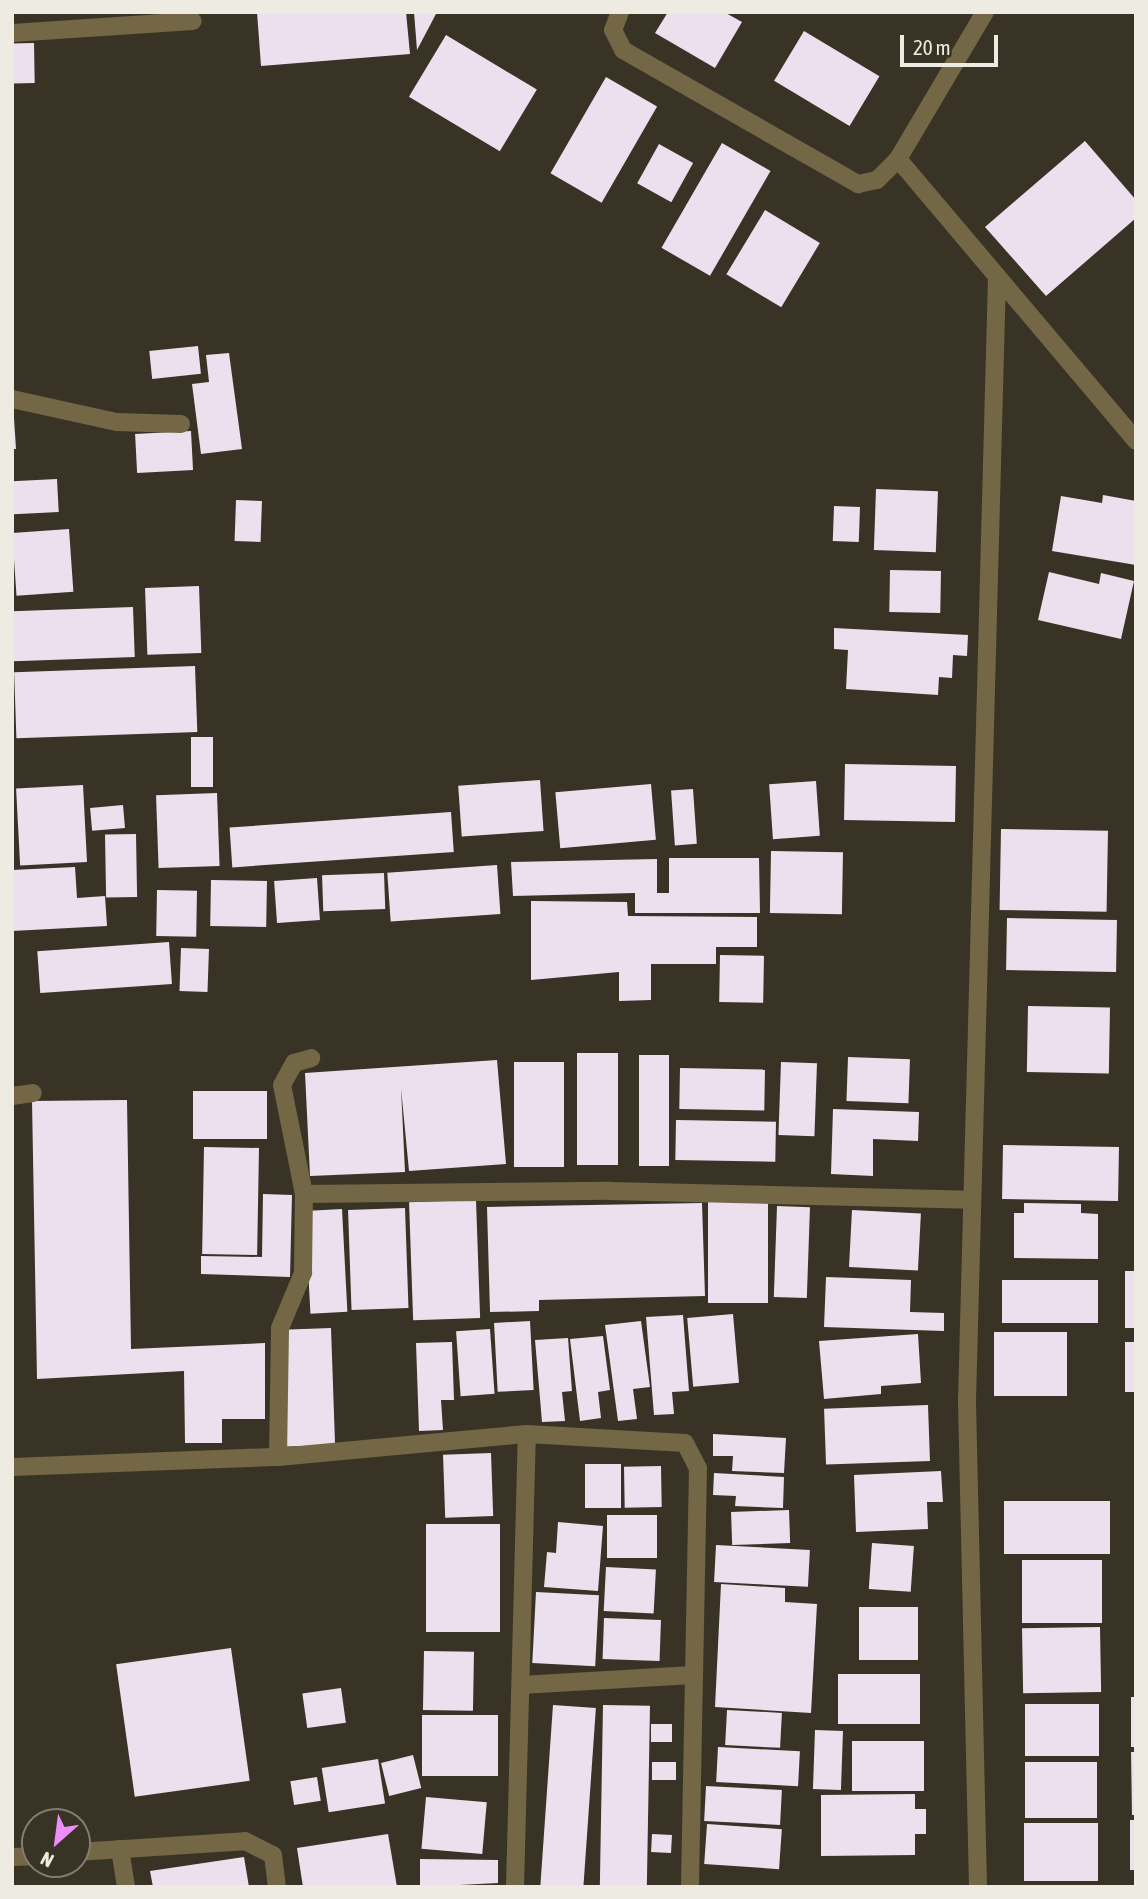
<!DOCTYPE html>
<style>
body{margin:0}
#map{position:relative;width:1148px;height:1899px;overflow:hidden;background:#393326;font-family:"Asap Condensed",sans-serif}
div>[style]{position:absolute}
.building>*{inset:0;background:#ede0ee;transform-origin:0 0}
.minor>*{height:18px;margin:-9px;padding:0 9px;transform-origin:9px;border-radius:9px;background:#746746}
span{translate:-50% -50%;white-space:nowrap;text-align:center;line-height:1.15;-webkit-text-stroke:7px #393326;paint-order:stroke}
.frame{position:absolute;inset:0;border:14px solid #eeebe2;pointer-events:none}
.north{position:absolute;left:21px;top:1808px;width:70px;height:70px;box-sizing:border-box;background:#393326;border:2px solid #817d71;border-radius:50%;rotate:208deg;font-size:19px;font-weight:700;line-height:28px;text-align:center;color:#eeebe2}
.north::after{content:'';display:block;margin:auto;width:24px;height:32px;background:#ed8cfa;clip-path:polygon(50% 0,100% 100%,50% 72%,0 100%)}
.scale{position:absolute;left:900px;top:35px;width:98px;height:32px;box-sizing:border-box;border:4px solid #eeebe2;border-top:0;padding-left:9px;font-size:21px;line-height:24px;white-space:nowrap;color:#eeebe2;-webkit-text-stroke:5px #393326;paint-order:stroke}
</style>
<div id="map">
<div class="building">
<i style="clip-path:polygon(257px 12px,406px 12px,410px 54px,261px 66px)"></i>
<i style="clip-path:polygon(414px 12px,437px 12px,417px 50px)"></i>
<i style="clip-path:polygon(668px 12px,724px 12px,742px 22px,715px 68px,655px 33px)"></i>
<i style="left:804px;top:31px;width:88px;height:58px;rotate:31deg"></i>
<i style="left:446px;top:35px;width:106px;height:72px;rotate:31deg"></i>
<i style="left:34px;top:43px;width:40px;height:22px;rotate:89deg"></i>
<i style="left:606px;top:77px;width:59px;height:111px;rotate:30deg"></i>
<i style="clip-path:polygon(1085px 141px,1136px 200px,1136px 218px,1046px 296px,985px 227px)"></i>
<i style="left:722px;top:143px;width:56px;height:121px;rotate:30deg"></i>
<i style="left:659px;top:144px;width:39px;height:45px;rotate:29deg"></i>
<i style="left:765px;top:210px;width:64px;height:75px;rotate:31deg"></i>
<i style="left:198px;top:346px;width:28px;height:49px;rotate:84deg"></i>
<i style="clip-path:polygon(229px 353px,242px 449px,201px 454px,192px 384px,209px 382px,206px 355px)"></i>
<i style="clip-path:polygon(12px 418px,14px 418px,16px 449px,12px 449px)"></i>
<i style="left:191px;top:431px;width:39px;height:56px;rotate:87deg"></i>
<i style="left:57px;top:479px;width:33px;height:45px;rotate:87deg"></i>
<i style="left:876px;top:489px;width:62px;height:61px;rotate:2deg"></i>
<i style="clip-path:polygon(1103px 495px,1136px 501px,1136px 565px,1052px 551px,1061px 496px,1102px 503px)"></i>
<i style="left:236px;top:500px;width:26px;height:41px;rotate:2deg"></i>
<i style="left:834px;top:506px;width:26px;height:35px;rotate:2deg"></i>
<i style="left:69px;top:529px;width:63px;height:57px;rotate:86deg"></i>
<i style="left:890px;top:570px;width:51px;height:42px;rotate:1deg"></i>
<i style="clip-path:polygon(1049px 572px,1099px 584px,1101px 573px,1134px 581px,1121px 639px,1038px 620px)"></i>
<i style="left:199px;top:586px;width:67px;height:54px;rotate:88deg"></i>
<i style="left:133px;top:607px;width:50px;height:121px;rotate:88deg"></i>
<i style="clip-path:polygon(834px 628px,968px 635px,967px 656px,953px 655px,952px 678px,939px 677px,938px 695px,846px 689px,848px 650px,834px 649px)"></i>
<i style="left:195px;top:666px;width:66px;height:181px;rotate:88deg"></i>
<i style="left:191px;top:737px;width:22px;height:50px"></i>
<i style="left:845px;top:764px;width:111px;height:56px;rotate:1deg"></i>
<i style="left:540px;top:780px;width:51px;height:82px;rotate:86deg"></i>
<i style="left:816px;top:781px;width:55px;height:47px;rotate:86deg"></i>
<i style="left:651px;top:784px;width:56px;height:96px;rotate:85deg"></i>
<i style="left:83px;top:785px;width:77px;height:67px;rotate:87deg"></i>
<i style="left:693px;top:789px;width:55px;height:22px;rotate:86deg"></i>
<i style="left:217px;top:793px;width:73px;height:61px;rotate:88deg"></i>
<i style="left:123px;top:805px;width:23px;height:33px;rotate:85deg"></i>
<i style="left:451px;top:812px;width:40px;height:222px;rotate:86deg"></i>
<i style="left:1001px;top:829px;width:107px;height:81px;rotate:1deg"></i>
<i style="left:136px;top:834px;width:63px;height:31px;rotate:89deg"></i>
<i style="left:771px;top:851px;width:72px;height:62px;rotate:1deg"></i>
<i style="clip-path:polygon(669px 858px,759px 858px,760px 913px,635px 913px,635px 893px,513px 896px,511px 862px,657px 859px,657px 893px,669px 893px)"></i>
<i style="left:497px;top:865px;width:49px;height:110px;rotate:86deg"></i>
<i style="clip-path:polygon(75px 867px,77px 898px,105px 896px,107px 926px,12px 931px,12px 870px)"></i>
<i style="left:384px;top:873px;width:36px;height:62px;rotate:88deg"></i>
<i style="left:317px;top:878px;width:42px;height:43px;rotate:86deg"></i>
<i style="left:211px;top:880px;width:56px;height:46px;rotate:1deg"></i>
<i style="left:157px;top:890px;width:40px;height:46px;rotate:1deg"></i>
<i style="clip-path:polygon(531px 901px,627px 902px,628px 916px,757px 917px,757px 947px,716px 947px,716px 964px,651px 964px,651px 1000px,619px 1001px,619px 972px,531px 980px)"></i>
<i style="left:1007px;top:918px;width:110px;height:52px;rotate:1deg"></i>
<i style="left:169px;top:942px;width:42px;height:132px;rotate:86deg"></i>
<i style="left:181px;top:948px;width:28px;height:43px;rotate:2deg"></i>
<i style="left:720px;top:955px;width:44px;height:47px;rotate:1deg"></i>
<i style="left:1028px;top:1006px;width:82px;height:66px;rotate:1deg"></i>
<i style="left:577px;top:1053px;width:41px;height:112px"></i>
<i style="left:639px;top:1055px;width:30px;height:111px"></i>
<i style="left:848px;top:1057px;width:62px;height:44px;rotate:2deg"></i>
<i style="clip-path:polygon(497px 1060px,506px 1164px,409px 1171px,401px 1088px,405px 1172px,310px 1176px,305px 1073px)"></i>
<i style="left:514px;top:1062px;width:50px;height:105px"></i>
<i style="left:781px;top:1062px;width:36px;height:73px;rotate:2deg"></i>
<i style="left:680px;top:1068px;width:85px;height:41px;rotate:1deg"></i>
<i style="left:193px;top:1091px;width:74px;height:48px"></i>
<i style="clip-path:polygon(127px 1100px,131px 1349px,265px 1343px,265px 1419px,222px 1419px,222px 1443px,185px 1443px,184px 1371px,37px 1379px,32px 1101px)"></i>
<i style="clip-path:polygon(833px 1109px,919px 1112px,918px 1141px,873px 1139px,873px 1176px,831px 1174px)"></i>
<i style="left:676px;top:1120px;width:100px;height:40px;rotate:1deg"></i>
<i style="left:1003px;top:1145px;width:116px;height:54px;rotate:1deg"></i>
<i style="left:204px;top:1147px;width:55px;height:107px;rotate:1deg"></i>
<i style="clip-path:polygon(263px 1194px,292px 1195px,290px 1277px,201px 1274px,201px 1256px,262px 1257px)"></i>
<i style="left:476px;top:1200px;width:118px;height:67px;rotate:88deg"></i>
<i style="left:708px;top:1200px;width:60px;height:103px"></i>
<i style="clip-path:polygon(702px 1203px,705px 1296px,539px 1300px,539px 1311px,490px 1312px,487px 1207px)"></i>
<i style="clip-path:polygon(1024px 1203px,1081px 1204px,1081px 1213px,1098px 1214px,1098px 1259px,1014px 1258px,1014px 1213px,1024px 1213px)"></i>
<i style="left:777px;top:1206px;width:33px;height:91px;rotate:2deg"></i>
<i style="left:405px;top:1208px;width:100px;height:57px;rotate:88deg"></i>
<i style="left:342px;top:1209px;width:103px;height:37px;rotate:87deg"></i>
<i style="left:852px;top:1210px;width:69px;height:57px;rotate:3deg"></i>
<i style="left:1125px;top:1271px;width:11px;height:57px"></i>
<i style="clip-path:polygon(826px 1277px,911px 1280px,910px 1312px,944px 1313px,944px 1331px,824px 1327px)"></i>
<i style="left:1002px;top:1280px;width:96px;height:43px"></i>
<i style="left:733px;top:1314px;width:69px;height:46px;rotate:85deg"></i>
<i style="clip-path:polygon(683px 1315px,689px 1391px,672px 1392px,674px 1414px,654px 1415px,646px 1317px)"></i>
<i style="left:530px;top:1321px;width:69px;height:36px;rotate:87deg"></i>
<i style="clip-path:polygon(641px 1321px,650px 1387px,633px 1389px,637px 1419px,618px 1421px,605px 1325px)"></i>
<i style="left:331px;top:1328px;width:117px;height:48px;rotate:88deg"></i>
<i style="left:490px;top:1329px;width:65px;height:34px;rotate:86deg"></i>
<i style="left:994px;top:1332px;width:73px;height:64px"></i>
<i style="clip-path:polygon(918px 1334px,921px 1383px,881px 1386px,881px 1394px,824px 1399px,819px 1341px)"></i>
<i style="clip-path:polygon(603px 1336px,610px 1390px,598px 1392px,601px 1418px,580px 1421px,570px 1339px)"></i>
<i style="clip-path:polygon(568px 1338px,572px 1391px,562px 1392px,565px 1421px,542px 1422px,535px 1340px)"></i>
<i style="clip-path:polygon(452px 1342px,454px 1400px,441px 1400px,443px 1430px,419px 1431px,416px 1343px)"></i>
<i style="left:1125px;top:1342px;width:11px;height:50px"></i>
<i style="left:928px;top:1405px;width:56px;height:104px;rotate:88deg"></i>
<i style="clip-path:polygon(713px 1434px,786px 1438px,784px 1473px,732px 1471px,733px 1456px,713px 1456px)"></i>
<i style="left:491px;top:1453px;width:63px;height:48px;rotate:88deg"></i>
<i style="left:621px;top:1464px;width:44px;height:36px;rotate:90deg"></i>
<i style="left:661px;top:1466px;width:41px;height:37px;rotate:89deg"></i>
<i style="clip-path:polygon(941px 1471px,943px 1502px,927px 1502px,928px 1529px,856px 1532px,854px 1475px)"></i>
<i style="clip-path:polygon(714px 1473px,784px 1477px,783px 1508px,735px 1506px,736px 1496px,713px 1495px)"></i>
<i style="left:1110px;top:1501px;width:53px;height:106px;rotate:90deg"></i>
<i style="left:789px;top:1510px;width:33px;height:58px;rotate:88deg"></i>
<i style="left:607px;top:1515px;width:50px;height:43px"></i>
<i style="clip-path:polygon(558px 1522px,603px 1526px,598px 1591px,544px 1587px,547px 1552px,556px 1553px)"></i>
<i style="left:426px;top:1524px;width:74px;height:108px"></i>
<i style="left:872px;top:1543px;width:42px;height:46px;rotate:4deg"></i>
<i style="left:716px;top:1545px;width:94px;height:37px;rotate:3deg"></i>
<i style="left:1102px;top:1560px;width:63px;height:80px;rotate:90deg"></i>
<i style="left:606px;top:1567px;width:50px;height:44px;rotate:3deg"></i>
<i style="clip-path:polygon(721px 1584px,785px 1588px,785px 1602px,817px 1604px,811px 1713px,715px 1707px)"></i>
<i style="left:536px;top:1592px;width:63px;height:71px;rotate:3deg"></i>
<i style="left:859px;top:1607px;width:59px;height:53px"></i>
<i style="left:604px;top:1618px;width:57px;height:41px;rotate:2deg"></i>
<i style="left:1100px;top:1627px;width:65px;height:78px;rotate:89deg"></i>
<i style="left:231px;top:1648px;width:134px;height:116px;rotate:82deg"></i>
<i style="left:424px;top:1651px;width:50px;height:59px;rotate:1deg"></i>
<i style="left:838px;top:1674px;width:82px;height:50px"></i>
<i style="left:341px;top:1688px;width:35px;height:39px;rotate:82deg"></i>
<i style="left:1131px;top:1697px;width:5px;height:50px"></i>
<i style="left:1025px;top:1704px;width:74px;height:52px"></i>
<i style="left:553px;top:1705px;width:43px;height:182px;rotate:4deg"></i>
<i style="left:603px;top:1705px;width:47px;height:182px;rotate:1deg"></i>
<i style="left:727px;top:1710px;width:55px;height:35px;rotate:3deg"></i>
<i style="left:422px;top:1715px;width:76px;height:61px"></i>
<i style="left:651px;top:1724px;width:21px;height:18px"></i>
<i style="left:815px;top:1730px;width:28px;height:59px;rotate:2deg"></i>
<i style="left:852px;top:1741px;width:72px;height:50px"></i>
<i style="left:718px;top:1747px;width:82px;height:35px;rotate:3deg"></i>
<i style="clip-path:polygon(1131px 1752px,1136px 1752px,1136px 1815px,1132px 1815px)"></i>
<i style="left:413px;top:1755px;width:34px;height:33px;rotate:76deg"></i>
<i style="left:378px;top:1759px;width:45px;height:57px;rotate:81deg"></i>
<i style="left:652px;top:1762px;width:24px;height:18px"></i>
<i style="left:1025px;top:1762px;width:72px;height:56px"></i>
<i style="left:317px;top:1777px;width:24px;height:27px;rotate:81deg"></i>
<i style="left:706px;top:1786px;width:76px;height:35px;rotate:3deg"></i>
<i style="clip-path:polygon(915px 1794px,915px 1809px,926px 1809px,926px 1834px,915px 1834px,915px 1855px,821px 1856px,821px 1795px)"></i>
<i style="left:426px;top:1797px;width:61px;height:52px;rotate:5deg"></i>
<i style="left:1130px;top:1820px;width:6px;height:50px"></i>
<i style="left:1098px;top:1823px;width:58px;height:74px;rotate:90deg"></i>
<i style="left:707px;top:1824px;width:75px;height:40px;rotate:4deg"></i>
<i style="clip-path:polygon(388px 1834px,397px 1887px,303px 1887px,297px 1848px)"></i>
<i style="left:652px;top:1834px;width:20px;height:18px;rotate:3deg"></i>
<i style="clip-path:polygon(244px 1857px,249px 1887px,153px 1887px,150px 1871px)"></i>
<i style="clip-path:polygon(420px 1859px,498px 1860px,498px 1883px,420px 1887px)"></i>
</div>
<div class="minor">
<i style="left:620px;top:12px;width:19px;rotate:111deg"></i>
<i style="left:613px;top:30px;width:22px;rotate:63deg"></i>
<i style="left:623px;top:50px;width:271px;rotate:29.7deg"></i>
<i style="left:858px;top:184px;width:19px;rotate:-12deg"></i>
<i style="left:877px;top:180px;width:30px;rotate:-45deg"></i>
<i style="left:898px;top:159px;width:171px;rotate:-59.4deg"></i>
<i style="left:12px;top:33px;width:181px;rotate:-3.8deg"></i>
<i style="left:898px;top:159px;width:369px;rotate:49.8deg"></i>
<i style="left:12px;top:399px;width:107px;rotate:12.4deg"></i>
<i style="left:117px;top:422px;width:64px;rotate:1.8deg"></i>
<i style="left:12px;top:1096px;width:21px;rotate:-8deg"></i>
<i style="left:304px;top:1194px;width:306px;rotate:-0.6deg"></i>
<i style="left:610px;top:1191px;width:360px;rotate:1.4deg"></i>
<i style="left:278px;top:1457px;width:129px;rotate:-89.1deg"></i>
<i style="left:280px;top:1328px;width:60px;rotate:-67.3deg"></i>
<i style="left:303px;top:1273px;width:79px;rotate:-89.3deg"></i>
<i style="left:304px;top:1194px;width:111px;rotate:-101.4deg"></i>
<i style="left:282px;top:1085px;width:25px;rotate:-61deg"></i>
<i style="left:294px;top:1063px;width:18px;rotate:-16deg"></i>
<i style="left:12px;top:1467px;width:266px;rotate:-2.2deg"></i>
<i style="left:278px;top:1457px;width:250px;rotate:-5.3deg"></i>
<i style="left:527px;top:1434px;width:158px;rotate:3.3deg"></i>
<i style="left:685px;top:1443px;width:28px;rotate:63deg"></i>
<i style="left:698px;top:1468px;width:419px;rotate:91.1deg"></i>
<i style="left:521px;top:1685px;width:172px;rotate:-3.3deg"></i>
<i style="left:120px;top:1849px;width:38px;rotate:81deg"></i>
<i style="left:77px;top:1852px;width:168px;rotate:-3.7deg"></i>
<i style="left:245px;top:1841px;width:31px;rotate:27deg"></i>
<i style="left:273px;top:1855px;width:32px;rotate:83deg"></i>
<i style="left:12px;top:1857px;width:23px;rotate:-2deg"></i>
<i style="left:515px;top:1887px;width:453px;rotate:-88.5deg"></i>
<i style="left:978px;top:1887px;width:487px;rotate:-91.3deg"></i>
<i style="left:967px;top:1400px;width:1124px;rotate:-88.47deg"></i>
</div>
<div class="frame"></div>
<div class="north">N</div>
<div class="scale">20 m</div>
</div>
